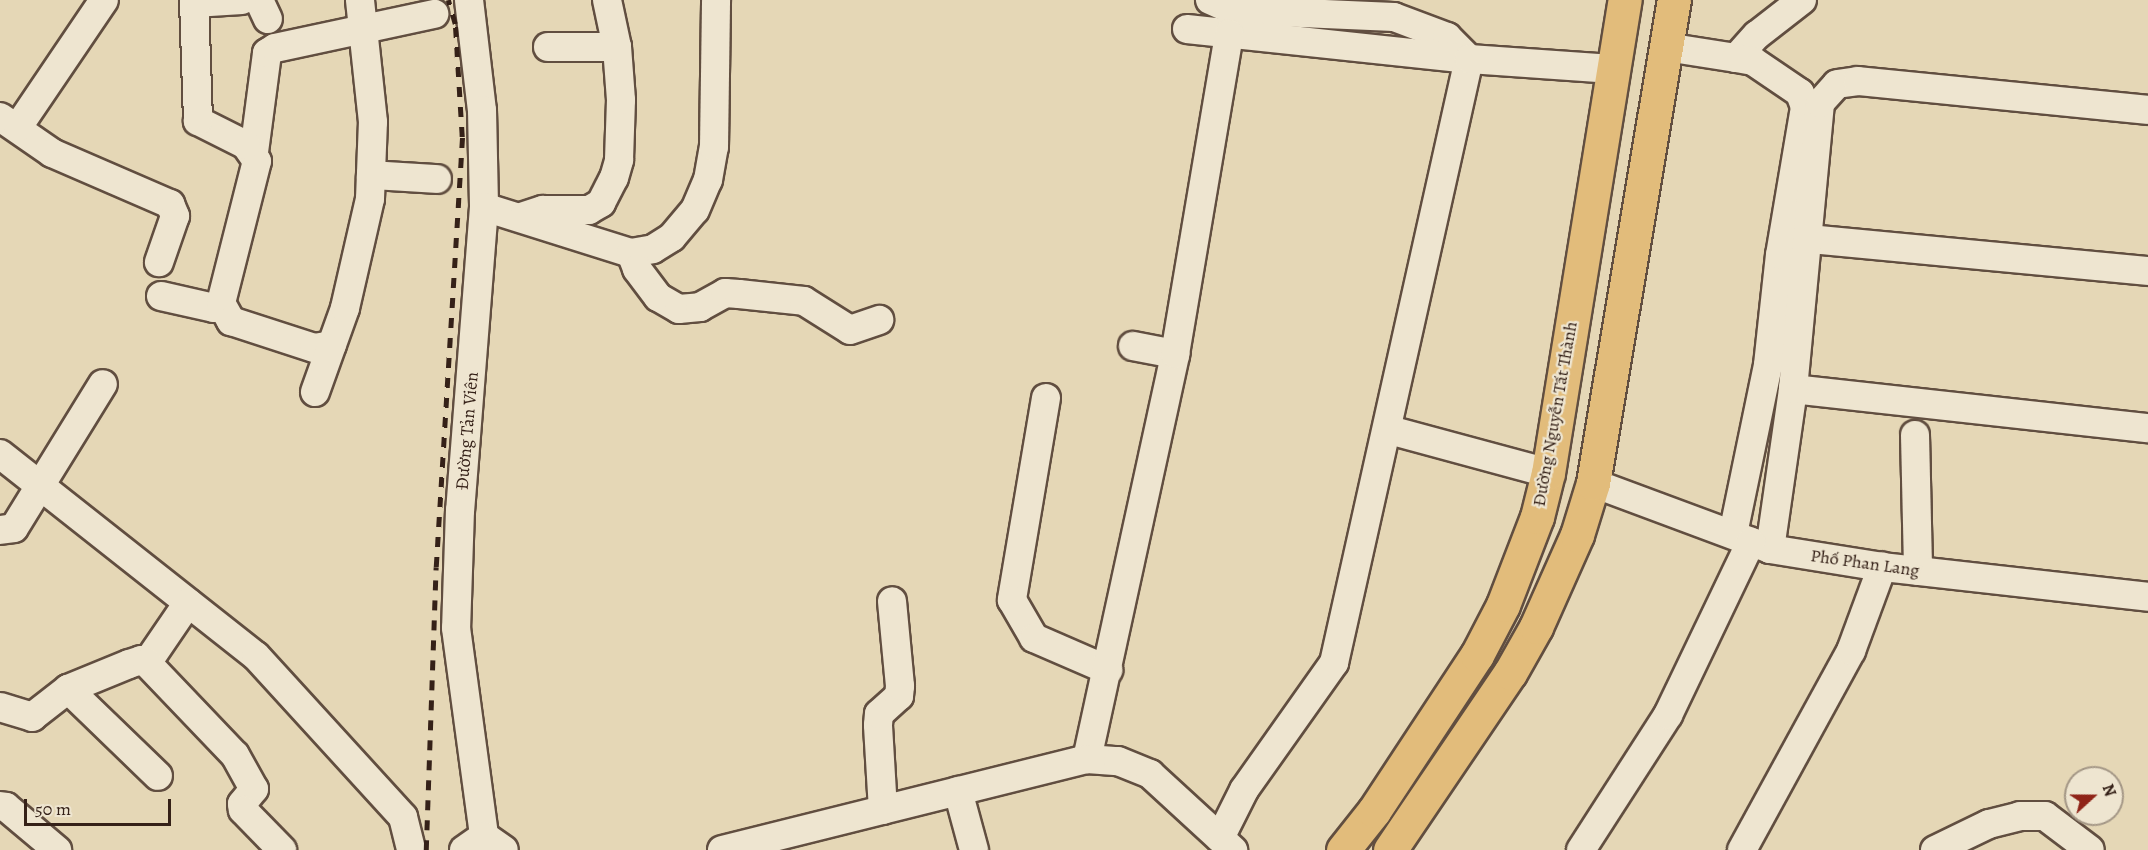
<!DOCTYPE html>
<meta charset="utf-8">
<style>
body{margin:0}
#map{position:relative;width:2148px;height:850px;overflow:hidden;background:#e5d7b6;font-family:Alegreya,serif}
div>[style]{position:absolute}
.roads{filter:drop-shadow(2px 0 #614e40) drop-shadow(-2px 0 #614e40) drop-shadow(0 2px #614e40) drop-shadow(0 -2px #614e40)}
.minor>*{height:28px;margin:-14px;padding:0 14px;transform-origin:14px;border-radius:14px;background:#eee5d0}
.major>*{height:33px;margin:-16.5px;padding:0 16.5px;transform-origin:16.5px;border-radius:16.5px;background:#e2bc7b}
.rail>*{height:4.5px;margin-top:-2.25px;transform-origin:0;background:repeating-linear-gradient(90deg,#352118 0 10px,transparent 0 20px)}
span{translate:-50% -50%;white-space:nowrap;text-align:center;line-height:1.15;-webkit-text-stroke:4.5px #eee5d0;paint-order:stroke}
.street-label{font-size:18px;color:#352118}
.north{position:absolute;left:2064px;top:766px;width:60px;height:60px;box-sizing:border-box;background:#eee5d0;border:2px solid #a49786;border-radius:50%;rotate:69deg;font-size:16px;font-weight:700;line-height:24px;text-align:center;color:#352118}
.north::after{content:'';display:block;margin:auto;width:21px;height:27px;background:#8f2418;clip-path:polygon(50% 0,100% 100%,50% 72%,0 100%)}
.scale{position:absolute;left:24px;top:799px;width:147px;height:27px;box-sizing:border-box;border:3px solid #352118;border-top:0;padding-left:8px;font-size:18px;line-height:21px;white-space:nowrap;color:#352118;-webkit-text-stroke:4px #eee5d0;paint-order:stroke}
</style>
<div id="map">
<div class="roads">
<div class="minor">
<i style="left:259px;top:0;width:21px;rotate:65deg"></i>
<i style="left:469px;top:0;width:111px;rotate:83.3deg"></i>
<i style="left:482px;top:110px;width:97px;rotate:88.8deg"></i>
<i style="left:484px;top:207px;width:304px;rotate:94.5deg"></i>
<i style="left:460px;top:510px;width:118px;rotate:91.9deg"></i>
<i style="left:456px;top:628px;width:210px;rotate:82.3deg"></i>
<i style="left:484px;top:836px;width:24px;rotate:35deg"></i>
<i style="left:1210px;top:0;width:24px;rotate:24deg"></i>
<i style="left:1232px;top:10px;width:162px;rotate:2.5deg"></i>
<i style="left:1394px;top:17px;width:57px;rotate:20.7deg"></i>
<i style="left:1447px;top:37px;width:31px;rotate:45deg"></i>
<i style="left:194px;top:3px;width:48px;rotate:-3.6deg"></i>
<i style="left:1187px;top:29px;width:284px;rotate:6.1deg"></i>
<i style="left:548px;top:47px;width:69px"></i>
<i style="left:1666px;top:47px;width:71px;rotate:8.9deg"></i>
<i style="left:1736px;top:58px;width:31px;rotate:-48deg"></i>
<i style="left:1757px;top:35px;width:57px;rotate:-37.9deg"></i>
<i style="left:0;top:117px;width:63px;rotate:34.7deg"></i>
<i style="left:52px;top:153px;width:129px;rotate:23.4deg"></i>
<i style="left:170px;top:204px;width:13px;rotate:67deg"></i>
<i style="left:175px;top:216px;width:49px;rotate:109.2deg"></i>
<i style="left:18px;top:127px;width:153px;rotate:-55.9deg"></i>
<i style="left:254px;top:152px;width:100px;rotate:-82.5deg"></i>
<i style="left:267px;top:53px;width:9px;rotate:-32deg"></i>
<i style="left:275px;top:48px;width:163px;rotate:-12.1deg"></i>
<i style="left:371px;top:175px;width:66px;rotate:3.5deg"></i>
<i style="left:484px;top:207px;width:154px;rotate:17.4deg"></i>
<i style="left:631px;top:253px;width:22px;rotate:-10deg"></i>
<i style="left:653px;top:249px;width:22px;rotate:-32deg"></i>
<i style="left:672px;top:237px;width:35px;rotate:-50deg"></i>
<i style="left:695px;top:210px;width:33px;rotate:-67deg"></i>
<i style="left:708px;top:180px;width:34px;rotate:-80deg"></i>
<i style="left:714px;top:147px;width:147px;rotate:-89.2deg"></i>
<i style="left:524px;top:216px;width:20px;rotate:-18deg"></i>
<i style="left:543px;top:210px;width:46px"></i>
<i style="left:589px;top:210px;width:14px;rotate:-30deg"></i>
<i style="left:601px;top:203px;width:28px;rotate:-63deg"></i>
<i style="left:614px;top:178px;width:19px;rotate:-74deg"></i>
<i style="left:619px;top:160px;width:60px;rotate:-88.1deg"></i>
<i style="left:621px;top:100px;width:53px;rotate:-94.3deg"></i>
<i style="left:617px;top:47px;width:48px;rotate:-102deg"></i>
<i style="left:1809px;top:239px;width:341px;rotate:5.4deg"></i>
<i style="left:631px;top:253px;width:17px;rotate:69deg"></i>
<i style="left:637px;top:269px;width:35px;rotate:53deg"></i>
<i style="left:658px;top:297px;width:24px;rotate:30deg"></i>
<i style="left:679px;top:309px;width:21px;rotate:-5deg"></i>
<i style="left:700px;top:307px;width:29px;rotate:-29deg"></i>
<i style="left:725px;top:293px;width:14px;rotate:4deg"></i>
<i style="left:739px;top:294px;width:65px;rotate:6.1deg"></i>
<i style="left:804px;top:301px;width:54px;rotate:32.2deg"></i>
<i style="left:850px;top:330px;width:31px;rotate:-19deg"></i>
<i style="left:161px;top:296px;width:54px;rotate:12.8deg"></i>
<i style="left:214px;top:308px;width:9px;rotate:-36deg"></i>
<i style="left:221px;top:303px;width:146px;rotate:-75.8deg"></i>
<i style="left:257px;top:161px;width:19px;rotate:-125deg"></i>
<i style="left:246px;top:145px;width:54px;rotate:-153.4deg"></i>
<i style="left:198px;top:121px;width:121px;rotate:-91.9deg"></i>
<i style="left:221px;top:303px;width:21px;rotate:61deg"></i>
<i style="left:231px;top:321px;width:87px;rotate:18deg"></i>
<i style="left:314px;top:348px;width:18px;rotate:-9deg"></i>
<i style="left:1133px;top:346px;width:43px;rotate:10.8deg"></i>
<i style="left:1793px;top:389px;width:357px;rotate:6.3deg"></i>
<i style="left:315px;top:392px;width:89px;rotate:-70.3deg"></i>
<i style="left:345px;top:308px;width:112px;rotate:-77.1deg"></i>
<i style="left:370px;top:199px;width:77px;rotate:-87.8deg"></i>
<i style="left:373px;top:122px;width:123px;rotate:-96.1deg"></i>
<i style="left:1046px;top:398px;width:205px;rotate:99.6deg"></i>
<i style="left:1012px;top:600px;width:44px;rotate:59.9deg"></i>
<i style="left:1034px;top:638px;width:81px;rotate:23.4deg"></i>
<i style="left:1389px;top:430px;width:165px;rotate:15.1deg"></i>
<i style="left:1915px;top:435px;width:136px;rotate:88.7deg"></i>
<i style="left:0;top:454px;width:326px;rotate:38.3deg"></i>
<i style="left:256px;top:656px;width:218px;rotate:47.6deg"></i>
<i style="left:403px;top:817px;width:34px;rotate:76deg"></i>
<i style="left:1593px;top:483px;width:189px;rotate:20.4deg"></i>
<i style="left:1770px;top:549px;width:113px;rotate:9.1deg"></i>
<i style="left:1882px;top:567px;width:268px;rotate:6.4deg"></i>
<i style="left:0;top:530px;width:14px;rotate:-8deg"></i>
<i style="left:14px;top:528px;width:169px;rotate:-58.3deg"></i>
<i style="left:1733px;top:534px;width:173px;rotate:-78.3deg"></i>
<i style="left:1768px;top:365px;width:111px;rotate:-83.8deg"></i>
<i style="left:1780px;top:255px;width:150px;rotate:-80.4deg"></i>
<i style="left:1805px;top:107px;width:15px;rotate:-110deg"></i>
<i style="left:1800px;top:93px;width:57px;rotate:-145.8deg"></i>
<i style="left:1753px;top:61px;width:17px;rotate:-170deg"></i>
<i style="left:1770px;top:549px;width:162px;rotate:-81.8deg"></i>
<i style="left:1793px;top:389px;width:287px;rotate:-84.6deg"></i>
<i style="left:1820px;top:103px;width:25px;rotate:-48deg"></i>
<i style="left:1837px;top:84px;width:21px;rotate:-8deg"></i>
<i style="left:1858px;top:81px;width:291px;rotate:5.7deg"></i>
<i style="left:147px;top:663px;width:73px;rotate:-55.7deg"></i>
<i style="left:68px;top:689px;width:125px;rotate:44deg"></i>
<i style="left:0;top:707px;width:34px;rotate:17deg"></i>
<i style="left:32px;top:717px;width:46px;rotate:-37.9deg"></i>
<i style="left:68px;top:689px;width:66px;rotate:-22.3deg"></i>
<i style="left:129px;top:664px;width:13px;rotate:-18deg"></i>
<i style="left:141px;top:660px;width:7px;rotate:27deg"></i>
<i style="left:147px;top:663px;width:127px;rotate:46.3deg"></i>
<i style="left:235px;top:755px;width:39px;rotate:61deg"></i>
<i style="left:254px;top:789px;width:19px;rotate:129deg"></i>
<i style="left:242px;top:804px;width:6px;rotate:81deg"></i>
<i style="left:243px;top:810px;width:56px;rotate:45.7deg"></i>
<i style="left:1087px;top:759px;width:414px;rotate:-77.7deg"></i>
<i style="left:1175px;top:354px;width:325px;rotate:-80.4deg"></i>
<i style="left:958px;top:791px;width:61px;rotate:74.8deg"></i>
<i style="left:0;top:806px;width:6px;rotate:9deg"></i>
<i style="left:6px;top:807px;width:67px;rotate:40.1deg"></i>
<i style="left:883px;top:810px;width:85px;rotate:-93.4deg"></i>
<i style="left:878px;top:725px;width:11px;rotate:-85deg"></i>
<i style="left:879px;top:714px;width:27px;rotate:-42deg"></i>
<i style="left:899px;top:696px;width:10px;rotate:-84deg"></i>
<i style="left:900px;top:686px;width:85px;rotate:-95.4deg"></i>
<i style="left:1220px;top:838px;width:54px;rotate:-63.4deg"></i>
<i style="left:1244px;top:790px;width:156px;rotate:-54.7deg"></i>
<i style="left:1334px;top:663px;width:619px;rotate:-77.4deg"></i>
<i style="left:1469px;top:59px;width:144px;rotate:4deg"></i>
<i style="left:464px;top:850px;width:24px;rotate:-35deg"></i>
<i style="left:722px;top:850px;width:376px;rotate:-14deg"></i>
<i style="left:1087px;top:759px;width:31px;rotate:4deg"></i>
<i style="left:1118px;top:761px;width:35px;rotate:22deg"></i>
<i style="left:1150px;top:774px;width:113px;rotate:42.5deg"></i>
<i style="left:1581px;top:850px;width:161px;rotate:-57.2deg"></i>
<i style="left:1668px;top:715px;width:192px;rotate:-64.4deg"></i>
<i style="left:1742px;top:850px;width:227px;rotate:-61.3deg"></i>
<i style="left:1851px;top:651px;width:90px;rotate:-69.7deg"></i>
<i style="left:1935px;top:850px;width:60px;rotate:-25.7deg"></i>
<i style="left:1989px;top:824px;width:32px;rotate:-14deg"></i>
<i style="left:2020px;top:816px;width:25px"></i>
<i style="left:2045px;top:816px;width:56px;rotate:37.1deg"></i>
</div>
<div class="major">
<i style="left:1343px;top:850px;width:50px;rotate:-51.5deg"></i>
<i style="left:1374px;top:811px;width:187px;rotate:-56.6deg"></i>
<i style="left:1477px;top:655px;width:56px;rotate:-62.5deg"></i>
<i style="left:1503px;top:605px;width:94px;rotate:-68.9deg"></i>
<i style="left:1537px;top:517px;width:45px;rotate:-76deg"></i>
<i style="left:1548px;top:473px;width:479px;rotate:-80.8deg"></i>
<i style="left:1390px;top:850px;width:214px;rotate:-55.9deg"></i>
<i style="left:1510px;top:673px;width:53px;rotate:-60.5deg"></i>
<i style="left:1536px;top:627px;width:101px;rotate:-66deg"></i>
<i style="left:1577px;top:535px;width:54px;rotate:-72.9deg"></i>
<i style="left:1593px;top:483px;width:490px;rotate:-80.5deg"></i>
</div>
</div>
<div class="rail">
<i style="left:426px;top:850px;width:283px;rotate:-88deg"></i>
<i style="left:436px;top:567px;width:431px;rotate:-86.5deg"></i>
<i style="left:462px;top:137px;width:113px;rotate:-93.5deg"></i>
<i style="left:455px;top:24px;width:25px;rotate:-106deg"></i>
</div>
<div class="street-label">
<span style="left:1555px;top:414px;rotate:-80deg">Đường Nguyễn Tất Thành</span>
<span style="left:467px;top:431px;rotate:-85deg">Đường Tản Viên</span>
<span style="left:1865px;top:563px;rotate:8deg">Phố Phan Lang</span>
</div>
<div class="north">N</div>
<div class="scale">50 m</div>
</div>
